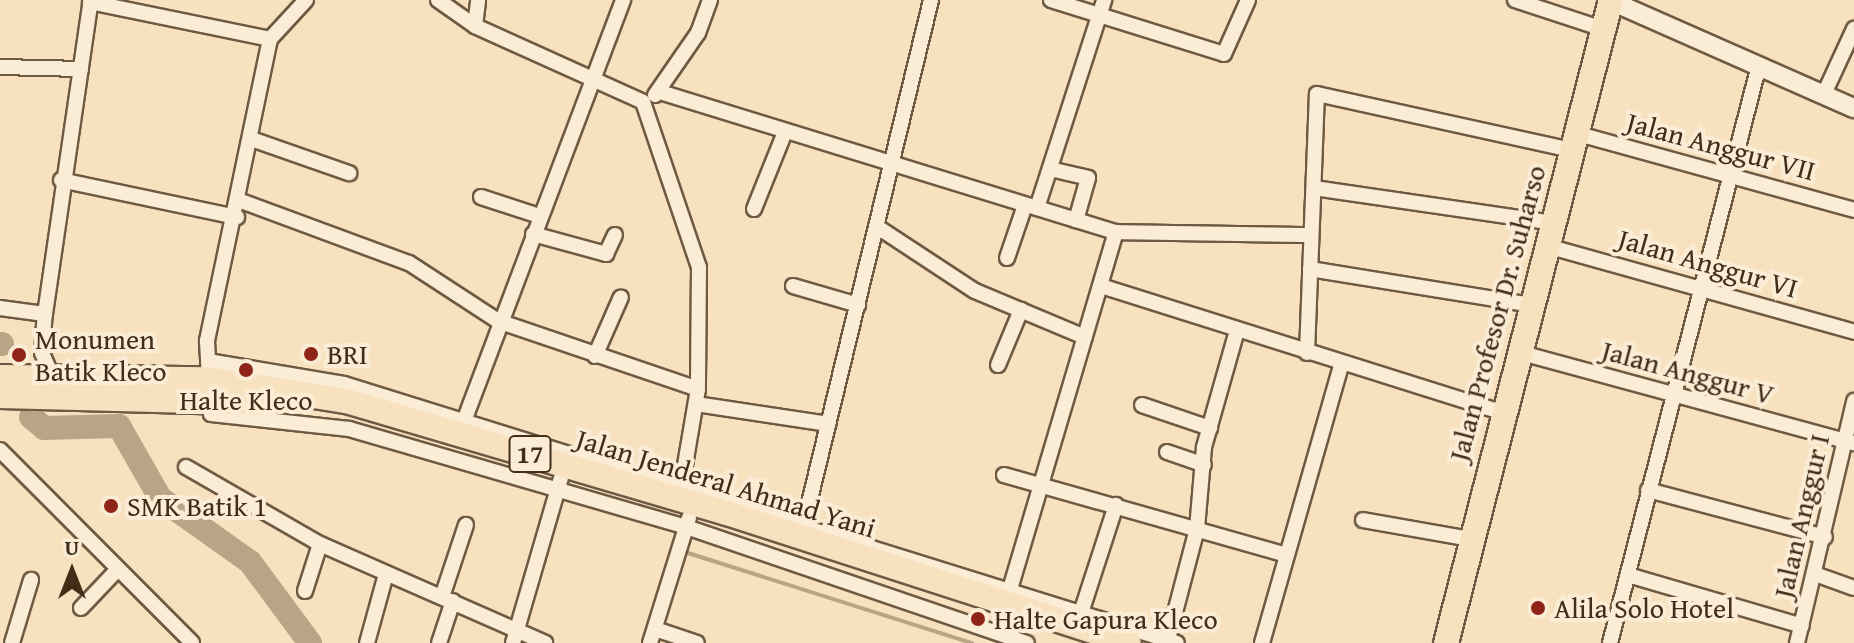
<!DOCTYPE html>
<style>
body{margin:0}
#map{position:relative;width:1854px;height:643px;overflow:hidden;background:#f7e1bf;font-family:"Gentium Book Plus",serif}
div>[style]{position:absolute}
.stream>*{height:4px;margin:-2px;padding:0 2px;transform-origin:2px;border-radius:2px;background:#b9a486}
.river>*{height:24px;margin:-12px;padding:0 12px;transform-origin:12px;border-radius:12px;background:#b9a486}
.roads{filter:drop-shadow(2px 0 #6e5a42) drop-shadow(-2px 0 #6e5a42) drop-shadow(0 2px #6e5a42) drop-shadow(0 -2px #6e5a42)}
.minor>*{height:14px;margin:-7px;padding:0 7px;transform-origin:7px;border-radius:7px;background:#faecd5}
.tertiary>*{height:18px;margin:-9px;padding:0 9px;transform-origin:9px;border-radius:9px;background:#faecd5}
.primary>*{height:24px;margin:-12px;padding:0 12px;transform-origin:12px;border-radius:12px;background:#f7e1bf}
.trunk>*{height:24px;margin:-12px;padding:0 12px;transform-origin:12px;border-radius:12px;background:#f7e1bf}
.dots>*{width:22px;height:22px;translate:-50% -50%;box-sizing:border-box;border:4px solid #faecd5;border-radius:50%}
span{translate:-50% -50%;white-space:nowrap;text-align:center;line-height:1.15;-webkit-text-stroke:8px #faecd5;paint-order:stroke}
.shield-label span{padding:2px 6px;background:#faecd5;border:2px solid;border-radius:6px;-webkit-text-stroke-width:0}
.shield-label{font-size:26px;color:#412d18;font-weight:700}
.street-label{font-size:28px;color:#412d18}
.poi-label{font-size:28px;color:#412d18}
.left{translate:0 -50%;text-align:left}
.north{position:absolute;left:32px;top:531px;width:80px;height:80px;-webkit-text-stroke:6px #faecd5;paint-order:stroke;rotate:0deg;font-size:22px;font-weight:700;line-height:32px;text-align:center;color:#412d18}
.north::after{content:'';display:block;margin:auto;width:28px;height:36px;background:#412d18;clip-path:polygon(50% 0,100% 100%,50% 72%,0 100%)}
</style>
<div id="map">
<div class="stream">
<i style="left:688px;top:553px;width:298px;rotate:17.6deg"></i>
</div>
<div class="river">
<i style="left:0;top:344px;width:2px"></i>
<i style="left:31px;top:417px;width:17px;rotate:40deg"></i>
<i style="left:44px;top:428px;width:75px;rotate:-1.5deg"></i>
<i style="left:119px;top:426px;width:83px;rotate:60.3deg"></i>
<i style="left:160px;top:498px;width:110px;rotate:35.4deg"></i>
<i style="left:250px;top:562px;width:101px;rotate:53.5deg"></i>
</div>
<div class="roads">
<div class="minor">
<i style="left:306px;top:0;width:53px;rotate:132.7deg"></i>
<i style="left:270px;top:39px;width:309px;rotate:101.8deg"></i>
<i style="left:207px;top:341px;width:73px;rotate:86.9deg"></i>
<i style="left:211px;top:414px;width:139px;rotate:6.2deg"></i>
<i style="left:349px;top:429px;width:351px;rotate:16.2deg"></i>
<i style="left:686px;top:527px;width:360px;rotate:18.8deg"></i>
<i style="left:438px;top:0;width:45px;rotate:35.1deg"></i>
<i style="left:475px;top:26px;width:184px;rotate:24.3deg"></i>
<i style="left:1051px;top:0;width:181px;rotate:17.3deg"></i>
<i style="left:1224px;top:54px;width:59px;rotate:-66deg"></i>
<i style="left:1515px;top:0;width:83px;rotate:18.2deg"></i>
<i style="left:90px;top:2px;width:184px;rotate:11.6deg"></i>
<i style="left:475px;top:26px;width:26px;rotate:-83deg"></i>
<i style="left:0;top:67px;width:81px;rotate:1.4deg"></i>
<i style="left:660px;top:92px;width:477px;rotate:17.1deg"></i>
<i style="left:1116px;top:232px;width:195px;rotate:0.9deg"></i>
<i style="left:1824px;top:94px;width:72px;rotate:-65.2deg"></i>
<i style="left:655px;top:95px;width:75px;rotate:-55.3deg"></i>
<i style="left:698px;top:33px;width:35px;rotate:-70deg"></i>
<i style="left:643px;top:102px;width:174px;rotate:71.3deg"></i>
<i style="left:699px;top:267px;width:122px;rotate:90.5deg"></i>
<i style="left:698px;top:389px;width:107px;rotate:99.7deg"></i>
<i style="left:1575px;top:133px;width:289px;rotate:15.4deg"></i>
<i style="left:254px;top:140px;width:101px;rotate:19.2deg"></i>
<i style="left:1050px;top:169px;width:39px;rotate:13deg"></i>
<i style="left:1088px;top:178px;width:44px;rotate:105.9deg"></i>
<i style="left:61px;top:180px;width:180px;rotate:11.9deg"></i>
<i style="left:1314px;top:188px;width:242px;rotate:8.3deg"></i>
<i style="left:481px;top:197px;width:61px;rotate:18.1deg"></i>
<i style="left:241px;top:201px;width:179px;rotate:20.3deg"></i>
<i style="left:409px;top:263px;width:106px;rotate:33.1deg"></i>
<i style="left:498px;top:321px;width:211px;rotate:18.8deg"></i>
<i style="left:1037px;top:208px;width:219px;rotate:-72.1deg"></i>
<i style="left:754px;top:209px;width:83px;rotate:-68.1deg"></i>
<i style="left:876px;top:226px;width:118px;rotate:33.3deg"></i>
<i style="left:975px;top:291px;width:119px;rotate:22.7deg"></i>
<i style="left:533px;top:234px;width:76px;rotate:15.3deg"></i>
<i style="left:606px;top:254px;width:21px;rotate:-65deg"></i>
<i style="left:1547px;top:246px;width:319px;rotate:15.6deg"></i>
<i style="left:1007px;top:258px;width:56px;rotate:-71.2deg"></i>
<i style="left:1310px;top:269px;width:213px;rotate:9.2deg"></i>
<i style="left:793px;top:286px;width:68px;rotate:16.3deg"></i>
<i style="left:1101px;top:286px;width:418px;rotate:17.5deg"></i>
<i style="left:0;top:308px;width:45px;rotate:7.6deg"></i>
<i style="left:1518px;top:352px;width:348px;rotate:15.2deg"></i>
<i style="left:1307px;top:353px;width:259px;rotate:-87.8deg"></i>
<i style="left:1317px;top:94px;width:260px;rotate:12.4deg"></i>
<i style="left:595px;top:356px;width:64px;rotate:-66.2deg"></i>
<i style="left:208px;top:361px;width:138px;rotate:9.6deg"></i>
<i style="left:344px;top:384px;width:872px;rotate:17.27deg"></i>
<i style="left:998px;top:365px;width:60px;rotate:-67.3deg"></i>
<i style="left:54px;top:381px;width:30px;rotate:-113deg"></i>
<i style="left:42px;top:353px;width:39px;rotate:-86deg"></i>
<i style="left:45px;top:314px;width:317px;rotate:-81.7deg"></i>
<i style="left:696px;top:404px;width:134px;rotate:8.6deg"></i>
<i style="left:1142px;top:405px;width:72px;rotate:18.7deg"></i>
<i style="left:461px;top:429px;width:459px;rotate:-69.3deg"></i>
<i style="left:0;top:450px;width:272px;rotate:45.1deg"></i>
<i style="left:1167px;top:452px;width:39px;rotate:19deg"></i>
<i style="left:186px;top:467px;width:155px;rotate:29.9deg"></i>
<i style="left:320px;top:544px;width:246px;rotate:23.7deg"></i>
<i style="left:1004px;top:475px;width:293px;rotate:15.8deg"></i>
<i style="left:1648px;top:490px;width:183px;rotate:14.9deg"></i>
<i style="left:1363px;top:520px;width:110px;rotate:10deg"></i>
<i style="left:803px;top:528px;width:543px;rotate:-76.37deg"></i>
<i style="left:1815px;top:574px;width:41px;rotate:19.7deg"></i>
<i style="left:1628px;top:575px;width:181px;rotate:16.3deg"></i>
<i style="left:305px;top:591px;width:49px;rotate:-72.3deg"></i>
<i style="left:1008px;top:596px;width:380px;rotate:-73.5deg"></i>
<i style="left:442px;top:597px;width:76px;rotate:-71.6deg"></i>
<i style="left:81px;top:608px;width:52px;rotate:-46.5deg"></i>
<i style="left:1079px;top:619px;width:120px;rotate:-72deg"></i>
<i style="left:655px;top:629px;width:44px;rotate:18.4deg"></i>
<i style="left:12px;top:643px;width:66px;rotate:-73.2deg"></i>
<i style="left:367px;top:643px;width:72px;rotate:-74.6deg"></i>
<i style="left:439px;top:643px;width:44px;rotate:-71.6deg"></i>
<i style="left:513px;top:643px;width:172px;rotate:-73.8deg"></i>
<i style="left:650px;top:643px;width:131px;rotate:-72.7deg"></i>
<i style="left:1167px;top:643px;width:118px;rotate:-75.3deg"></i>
<i style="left:1197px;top:529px;width:82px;rotate:-85.1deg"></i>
<i style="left:1204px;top:447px;width:122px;rotate:-74.2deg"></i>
<i style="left:1262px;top:643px;width:289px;rotate:-74.1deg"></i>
<i style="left:1610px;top:643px;width:597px;rotate:-75.54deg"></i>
<i style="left:1797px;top:643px;width:249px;rotate:-76.7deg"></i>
</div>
<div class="tertiary">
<i style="left:1611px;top:1px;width:266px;rotate:23.8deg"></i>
</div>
<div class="primary">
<i style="left:1446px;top:643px;width:664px;rotate:-75.61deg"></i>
</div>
<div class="trunk">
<i style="left:0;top:377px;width:208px;rotate:0.6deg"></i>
<i style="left:208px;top:379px;width:140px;rotate:9.1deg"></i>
<i style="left:346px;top:401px;width:397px;rotate:16.4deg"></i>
<i style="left:727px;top:513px;width:422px;rotate:17.9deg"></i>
<i style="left:0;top:396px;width:262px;rotate:1.5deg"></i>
</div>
</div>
<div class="dots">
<i style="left:311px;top:354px;background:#8f2418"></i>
<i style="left:19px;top:355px;background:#8f2418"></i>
<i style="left:246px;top:370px;background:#8f2418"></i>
<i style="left:111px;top:506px;background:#8f2418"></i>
<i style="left:1538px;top:608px;background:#8f2418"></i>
<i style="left:978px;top:619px;background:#8f2418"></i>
</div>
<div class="shield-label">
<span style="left:530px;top:454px">17</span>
</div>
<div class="street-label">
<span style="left:1721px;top:146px;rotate:15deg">Jalan Anggur VII</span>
<span style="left:1708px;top:263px;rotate:16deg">Jalan Anggur VI</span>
<span style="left:1497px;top:313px;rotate:-75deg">Jalan Profesor Dr. Suharso</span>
<span style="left:1688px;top:372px;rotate:15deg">Jalan Anggur V</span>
<span style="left:726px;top:483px;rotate:17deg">Jalan Jenderal Ahmad Yani</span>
<span style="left:1801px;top:516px;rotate:-77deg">Jalan Anggur I</span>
</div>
<div class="poi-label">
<span class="left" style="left:35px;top:355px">Monumen<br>Batik Kleco</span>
<span class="left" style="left:327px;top:354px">BRI</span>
<span style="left:246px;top:400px">Halte Kleco</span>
<span class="left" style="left:127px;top:506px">SMK Batik 1</span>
<span class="left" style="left:1554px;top:608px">Alila Solo Hotel</span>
<span class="left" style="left:994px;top:619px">Halte Gapura Kleco</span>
</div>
<div class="north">U</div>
</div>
